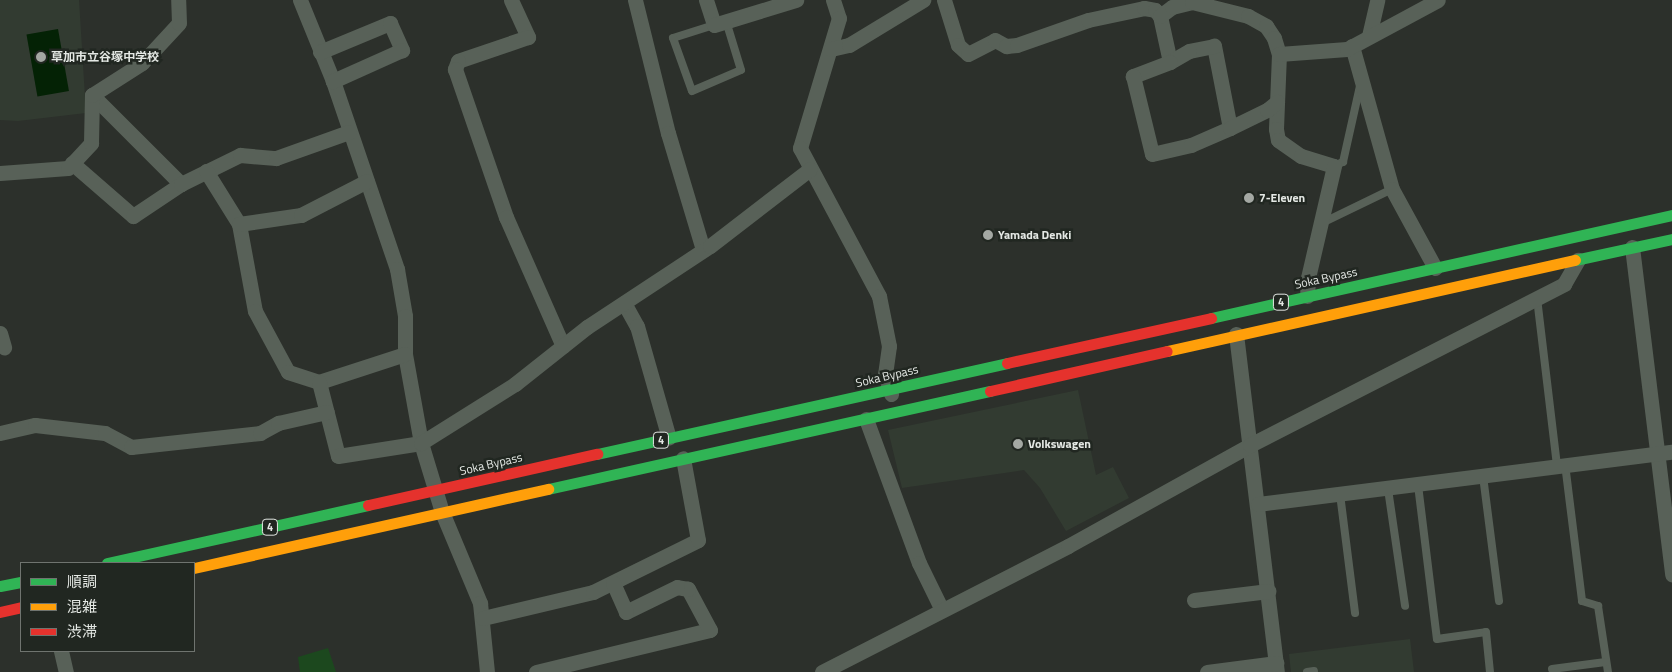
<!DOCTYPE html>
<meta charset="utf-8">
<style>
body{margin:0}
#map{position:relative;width:1672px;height:672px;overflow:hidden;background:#2c302b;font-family:"Titillium Web","Noto Sans JP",sans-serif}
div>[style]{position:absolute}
.built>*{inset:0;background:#323b31}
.green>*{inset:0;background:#1c481e}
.water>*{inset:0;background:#042205;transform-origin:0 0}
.lane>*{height:8px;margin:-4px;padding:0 4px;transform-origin:4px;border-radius:4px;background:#586158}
.street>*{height:15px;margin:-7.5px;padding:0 7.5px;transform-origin:7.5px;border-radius:7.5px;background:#586158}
.fast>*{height:11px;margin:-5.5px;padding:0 5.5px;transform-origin:5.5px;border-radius:5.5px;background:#30b455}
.slow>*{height:11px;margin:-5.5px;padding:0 5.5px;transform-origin:5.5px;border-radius:5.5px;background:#ff9f0a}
.jam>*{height:11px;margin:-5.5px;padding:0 5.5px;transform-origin:5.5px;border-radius:5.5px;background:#e5322d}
.dots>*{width:14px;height:14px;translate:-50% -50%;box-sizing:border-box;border:2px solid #212721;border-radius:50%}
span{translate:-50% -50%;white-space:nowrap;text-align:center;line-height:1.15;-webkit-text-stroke:5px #212721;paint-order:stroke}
.shield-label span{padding:1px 4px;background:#212721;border:1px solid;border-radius:4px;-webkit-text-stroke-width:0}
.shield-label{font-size:11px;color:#e4e8e4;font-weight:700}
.poi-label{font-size:12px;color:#e4e8e4;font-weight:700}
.left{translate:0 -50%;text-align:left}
.street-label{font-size:12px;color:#e4e8e4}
.legend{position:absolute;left:20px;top:562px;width:175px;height:90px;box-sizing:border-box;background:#212721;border:1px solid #6f746f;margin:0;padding:6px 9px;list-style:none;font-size:15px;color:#e4e8e4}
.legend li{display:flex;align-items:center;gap:10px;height:25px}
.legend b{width:25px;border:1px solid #6f746f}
</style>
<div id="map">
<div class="built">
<i style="clip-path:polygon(0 0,79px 0,86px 113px,18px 121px,0 120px)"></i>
<i style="clip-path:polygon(1078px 390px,1096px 475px,1113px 467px,1129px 498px,1066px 531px,1040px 488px,1024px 470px,902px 488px,888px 430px)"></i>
<i style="clip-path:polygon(1410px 639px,1414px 672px,1291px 672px,1289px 654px)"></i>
</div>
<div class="green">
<i style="clip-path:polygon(328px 648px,336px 672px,300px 672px,298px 657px)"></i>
</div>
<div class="water">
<i style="left:58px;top:29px;width:63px;height:32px;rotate:80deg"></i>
</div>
<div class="lane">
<i style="left:714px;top:25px;width:43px;rotate:162.4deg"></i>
<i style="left:673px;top:38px;width:56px;rotate:70.3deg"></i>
<i style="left:692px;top:91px;width:53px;rotate:-23.2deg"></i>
<i style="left:741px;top:70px;width:51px;rotate:-107deg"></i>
<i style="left:1334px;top:166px;width:10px;rotate:-24deg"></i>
<i style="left:1343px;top:162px;width:78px;rotate:-77.4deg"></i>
<i style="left:1320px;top:224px;width:80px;rotate:-25.9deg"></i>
<i style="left:1537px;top:298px;width:168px;rotate:83.2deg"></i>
<i style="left:1565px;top:464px;width:138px;rotate:82.9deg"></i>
<i style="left:1582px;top:601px;width:17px;rotate:17deg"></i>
<i style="left:1598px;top:606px;width:67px;rotate:81.4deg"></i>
<i style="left:1483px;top:476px;width:126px;rotate:82.7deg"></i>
<i style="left:1418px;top:485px;width:155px;rotate:83deg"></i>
<i style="left:1437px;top:639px;width:49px;rotate:-8.1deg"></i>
<i style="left:1486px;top:632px;width:40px;rotate:84.3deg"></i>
<i style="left:1388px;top:489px;width:118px;rotate:81.7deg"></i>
<i style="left:1340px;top:494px;width:120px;rotate:82.8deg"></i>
<i style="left:1552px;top:669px;width:54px;rotate:-7.4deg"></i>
<i style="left:1307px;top:672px;width:7px;rotate:-8deg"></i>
</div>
<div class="street">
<i style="left:300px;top:0;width:87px;rotate:67.8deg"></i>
<i style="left:333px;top:81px;width:199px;rotate:71.2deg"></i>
<i style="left:397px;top:269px;width:48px;rotate:80.3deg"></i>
<i style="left:405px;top:316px;width:38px;rotate:90deg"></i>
<i style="left:405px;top:354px;width:90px;rotate:79.8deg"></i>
<i style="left:421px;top:443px;width:72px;rotate:73.1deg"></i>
<i style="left:442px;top:512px;width:99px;rotate:67.3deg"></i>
<i style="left:480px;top:603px;width:69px;rotate:84.2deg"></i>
<i style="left:511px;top:0;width:41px;rotate:65.3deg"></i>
<i style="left:528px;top:37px;width:74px;rotate:161.1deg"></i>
<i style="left:458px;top:61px;width:9px;rotate:111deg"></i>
<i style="left:455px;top:69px;width:157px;rotate:71deg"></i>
<i style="left:506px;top:217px;width:141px;rotate:66.2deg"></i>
<i style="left:635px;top:0;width:137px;rotate:76.1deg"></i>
<i style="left:668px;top:133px;width:122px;rotate:73.3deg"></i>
<i style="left:706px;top:0;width:26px;rotate:72deg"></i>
<i style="left:714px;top:25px;width:86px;rotate:-17deg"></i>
<i style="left:833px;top:0;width:19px;rotate:72deg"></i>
<i style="left:839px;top:18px;width:136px;rotate:106.7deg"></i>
<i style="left:800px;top:148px;width:168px;rotate:61.9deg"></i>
<i style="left:879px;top:296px;width:51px;rotate:78.7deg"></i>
<i style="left:889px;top:346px;width:28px;rotate:98deg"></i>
<i style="left:885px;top:374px;width:21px;rotate:73deg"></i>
<i style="left:944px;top:0;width:47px;rotate:72.7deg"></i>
<i style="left:958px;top:45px;width:13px;rotate:42deg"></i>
<i style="left:968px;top:54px;width:30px;rotate:-27deg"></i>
<i style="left:995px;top:40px;width:13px;rotate:29deg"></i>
<i style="left:1006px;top:46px;width:11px;rotate:-5deg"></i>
<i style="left:1017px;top:45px;width:75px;rotate:-19.4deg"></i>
<i style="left:1088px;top:20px;width:57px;rotate:-12.1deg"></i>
<i style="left:1144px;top:8px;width:11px;rotate:10deg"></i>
<i style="left:1155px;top:10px;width:8px;rotate:50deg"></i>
<i style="left:1160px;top:16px;width:47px;rotate:77.7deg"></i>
<i style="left:1160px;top:16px;width:15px;rotate:-37deg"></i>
<i style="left:1172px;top:7px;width:21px;rotate:-14deg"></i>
<i style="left:1192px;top:2px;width:58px;rotate:14deg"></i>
<i style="left:1248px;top:16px;width:21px;rotate:29deg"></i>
<i style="left:1266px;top:26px;width:14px;rotate:56deg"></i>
<i style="left:1274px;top:38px;width:17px;rotate:73deg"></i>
<i style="left:1279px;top:54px;width:75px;rotate:92.3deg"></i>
<i style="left:1276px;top:129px;width:11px;rotate:80deg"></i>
<i style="left:1278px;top:140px;width:28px;rotate:35deg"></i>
<i style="left:1301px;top:156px;width:34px;rotate:17deg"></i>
<i style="left:1334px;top:166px;width:115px;rotate:103.1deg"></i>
<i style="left:1308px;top:278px;width:18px;rotate:93deg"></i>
<i style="left:1369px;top:36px;width:37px;rotate:-77deg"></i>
<i style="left:1352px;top:46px;width:148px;rotate:74.4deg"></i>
<i style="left:1392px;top:189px;width:90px;rotate:61.4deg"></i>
<i style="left:831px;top:49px;width:18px;rotate:-13deg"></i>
<i style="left:849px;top:45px;width:87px;rotate:-31.3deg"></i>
<i style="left:320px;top:52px;width:76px;rotate:-22.5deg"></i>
<i style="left:390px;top:23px;width:30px;rotate:66deg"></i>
<i style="left:402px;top:50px;width:76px;rotate:155.8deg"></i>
<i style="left:1279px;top:54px;width:68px;rotate:-4.2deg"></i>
<i style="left:1347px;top:49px;width:103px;rotate:-28.3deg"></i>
<i style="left:92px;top:95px;width:126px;rotate:45deg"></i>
<i style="left:1230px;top:128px;width:84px;rotate:-101deg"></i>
<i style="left:1214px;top:46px;width:25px;rotate:169deg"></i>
<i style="left:1189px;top:51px;width:22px;rotate:150deg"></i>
<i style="left:1170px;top:62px;width:40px;rotate:159deg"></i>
<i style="left:1133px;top:76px;width:80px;rotate:76.3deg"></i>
<i style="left:1152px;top:154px;width:40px;rotate:-13deg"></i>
<i style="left:1191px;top:145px;width:43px;rotate:-23.6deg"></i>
<i style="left:1230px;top:128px;width:41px;rotate:-25.9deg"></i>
<i style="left:1267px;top:110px;width:13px;rotate:-39deg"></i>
<i style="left:72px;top:163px;width:81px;rotate:41deg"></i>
<i style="left:133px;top:216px;width:58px;rotate:-33.7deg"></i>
<i style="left:181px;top:184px;width:66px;rotate:-26.2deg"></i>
<i style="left:240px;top:155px;width:36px;rotate:5deg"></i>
<i style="left:276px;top:158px;width:77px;rotate:-19.6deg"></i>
<i style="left:206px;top:171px;width:62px;rotate:58.1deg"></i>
<i style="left:239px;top:224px;width:88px;rotate:79.6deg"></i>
<i style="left:255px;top:311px;width:69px;rotate:61.6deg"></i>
<i style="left:288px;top:372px;width:33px;rotate:18deg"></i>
<i style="left:319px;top:382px;width:90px;rotate:-18deg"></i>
<i style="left:0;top:173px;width:68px;rotate:-4.2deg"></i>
<i style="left:68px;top:168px;width:34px;rotate:-47deg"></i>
<i style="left:91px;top:143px;width:48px;rotate:-88.8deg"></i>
<i style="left:92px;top:95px;width:59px;rotate:-32.6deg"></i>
<i style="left:142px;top:63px;width:54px;rotate:-47.2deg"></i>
<i style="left:179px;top:23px;width:23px;rotate:-92deg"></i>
<i style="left:239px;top:224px;width:63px;rotate:-8.3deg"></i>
<i style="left:301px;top:215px;width:74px;rotate:-27.3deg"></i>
<i style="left:1632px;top:247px;width:330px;rotate:83deg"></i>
<i style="left:624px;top:303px;width:26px;rotate:61deg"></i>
<i style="left:637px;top:326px;width:116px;rotate:74.1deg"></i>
<i style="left:0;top:333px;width:15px;rotate:74deg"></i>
<i style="left:1236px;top:334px;width:340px;rotate:83.1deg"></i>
<i style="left:319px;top:382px;width:76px;rotate:75.6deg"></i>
<i style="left:338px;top:456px;width:84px;rotate:-8.9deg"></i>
<i style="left:421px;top:443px;width:111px;rotate:-32.1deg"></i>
<i style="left:515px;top:384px;width:92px;rotate:-38.4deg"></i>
<i style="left:587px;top:327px;width:147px;rotate:-33.4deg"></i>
<i style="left:710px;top:246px;width:126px;rotate:-37.6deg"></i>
<i style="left:866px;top:419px;width:153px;rotate:69.8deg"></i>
<i style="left:919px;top:563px;width:52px;rotate:63.9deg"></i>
<i style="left:0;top:433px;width:36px;rotate:-13deg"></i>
<i style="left:35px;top:425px;width:70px;rotate:6.5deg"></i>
<i style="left:105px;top:433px;width:30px;rotate:28deg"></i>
<i style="left:131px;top:447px;width:130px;rotate:-6.2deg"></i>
<i style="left:260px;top:433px;width:21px;rotate:-29deg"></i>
<i style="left:278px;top:423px;width:50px;rotate:-12.7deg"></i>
<i style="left:1258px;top:504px;width:417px;rotate:-7.2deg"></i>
<i style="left:1194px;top:600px;width:75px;rotate:-6.9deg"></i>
<i style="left:483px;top:618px;width:113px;rotate:-13.3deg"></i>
<i style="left:593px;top:592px;width:117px;rotate:-26.3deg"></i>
<i style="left:698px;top:540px;width:83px;rotate:-100.4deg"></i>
<i style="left:61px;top:651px;width:22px;rotate:77deg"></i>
<i style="left:536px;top:672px;width:179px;rotate:-13.6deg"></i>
<i style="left:710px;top:630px;width:47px;rotate:-118.2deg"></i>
<i style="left:688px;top:589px;width:11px;rotate:-170deg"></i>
<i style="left:677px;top:587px;width:57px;rotate:153.9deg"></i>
<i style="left:626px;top:612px;width:32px;rotate:-114deg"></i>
<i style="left:822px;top:672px;width:276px;rotate:-27.1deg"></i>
<i style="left:1068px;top:546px;width:208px;rotate:-29deg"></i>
<i style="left:1250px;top:445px;width:353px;rotate:-27.1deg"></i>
<i style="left:1564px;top:284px;width:28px;rotate:-60deg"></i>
<i style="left:1207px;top:672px;width:70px;rotate:-7.4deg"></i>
</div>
<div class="fast">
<i style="left:1575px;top:260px;width:99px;rotate:-12.2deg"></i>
<i style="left:1211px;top:318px;width:472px;rotate:-12.6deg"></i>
<i style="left:597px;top:454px;width:420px;rotate:-12.5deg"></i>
<i style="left:548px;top:489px;width:453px;rotate:-12.5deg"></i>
<i style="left:107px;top:563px;width:267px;rotate:-12.5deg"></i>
<i style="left:0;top:586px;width:21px;rotate:-11deg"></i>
</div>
<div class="slow">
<i style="left:1167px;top:351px;width:418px;rotate:-12.6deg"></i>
<i style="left:194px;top:568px;width:363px;rotate:-12.6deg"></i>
</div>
<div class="jam">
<i style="left:1007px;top:363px;width:209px;rotate:-12.4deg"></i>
<i style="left:990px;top:391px;width:181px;rotate:-12.7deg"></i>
<i style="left:368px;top:505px;width:235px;rotate:-12.6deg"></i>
<i style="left:0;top:612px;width:22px;rotate:-13deg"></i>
</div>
<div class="dots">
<i style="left:41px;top:57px;background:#a4a8a3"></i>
<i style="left:1249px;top:198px;background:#a4a8a3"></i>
<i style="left:988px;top:235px;background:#a4a8a3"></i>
<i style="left:1018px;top:444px;background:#a4a8a3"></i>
</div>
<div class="shield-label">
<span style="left:1281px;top:302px">4</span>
<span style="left:661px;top:440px">4</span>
<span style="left:270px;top:527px">4</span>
</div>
<div class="poi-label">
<span class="left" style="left:51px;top:57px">草加市立谷塚中学校</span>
<span class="left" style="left:1259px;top:198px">7-Eleven</span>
<span class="left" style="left:998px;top:235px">Yamada Denki</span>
<span class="left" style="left:1028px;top:444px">Volkswagen</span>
</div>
<div class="street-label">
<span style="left:1326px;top:278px;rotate:-12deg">Soka Bypass</span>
<span style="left:887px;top:376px;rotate:-13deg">Soka Bypass</span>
<span style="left:491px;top:464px;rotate:-13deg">Soka Bypass</span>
</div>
<ul class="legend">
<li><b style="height:6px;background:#30b455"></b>順調</li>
<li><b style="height:6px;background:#ff9f0a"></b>混雑</li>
<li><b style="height:6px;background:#e5322d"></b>渋滞</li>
</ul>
</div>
